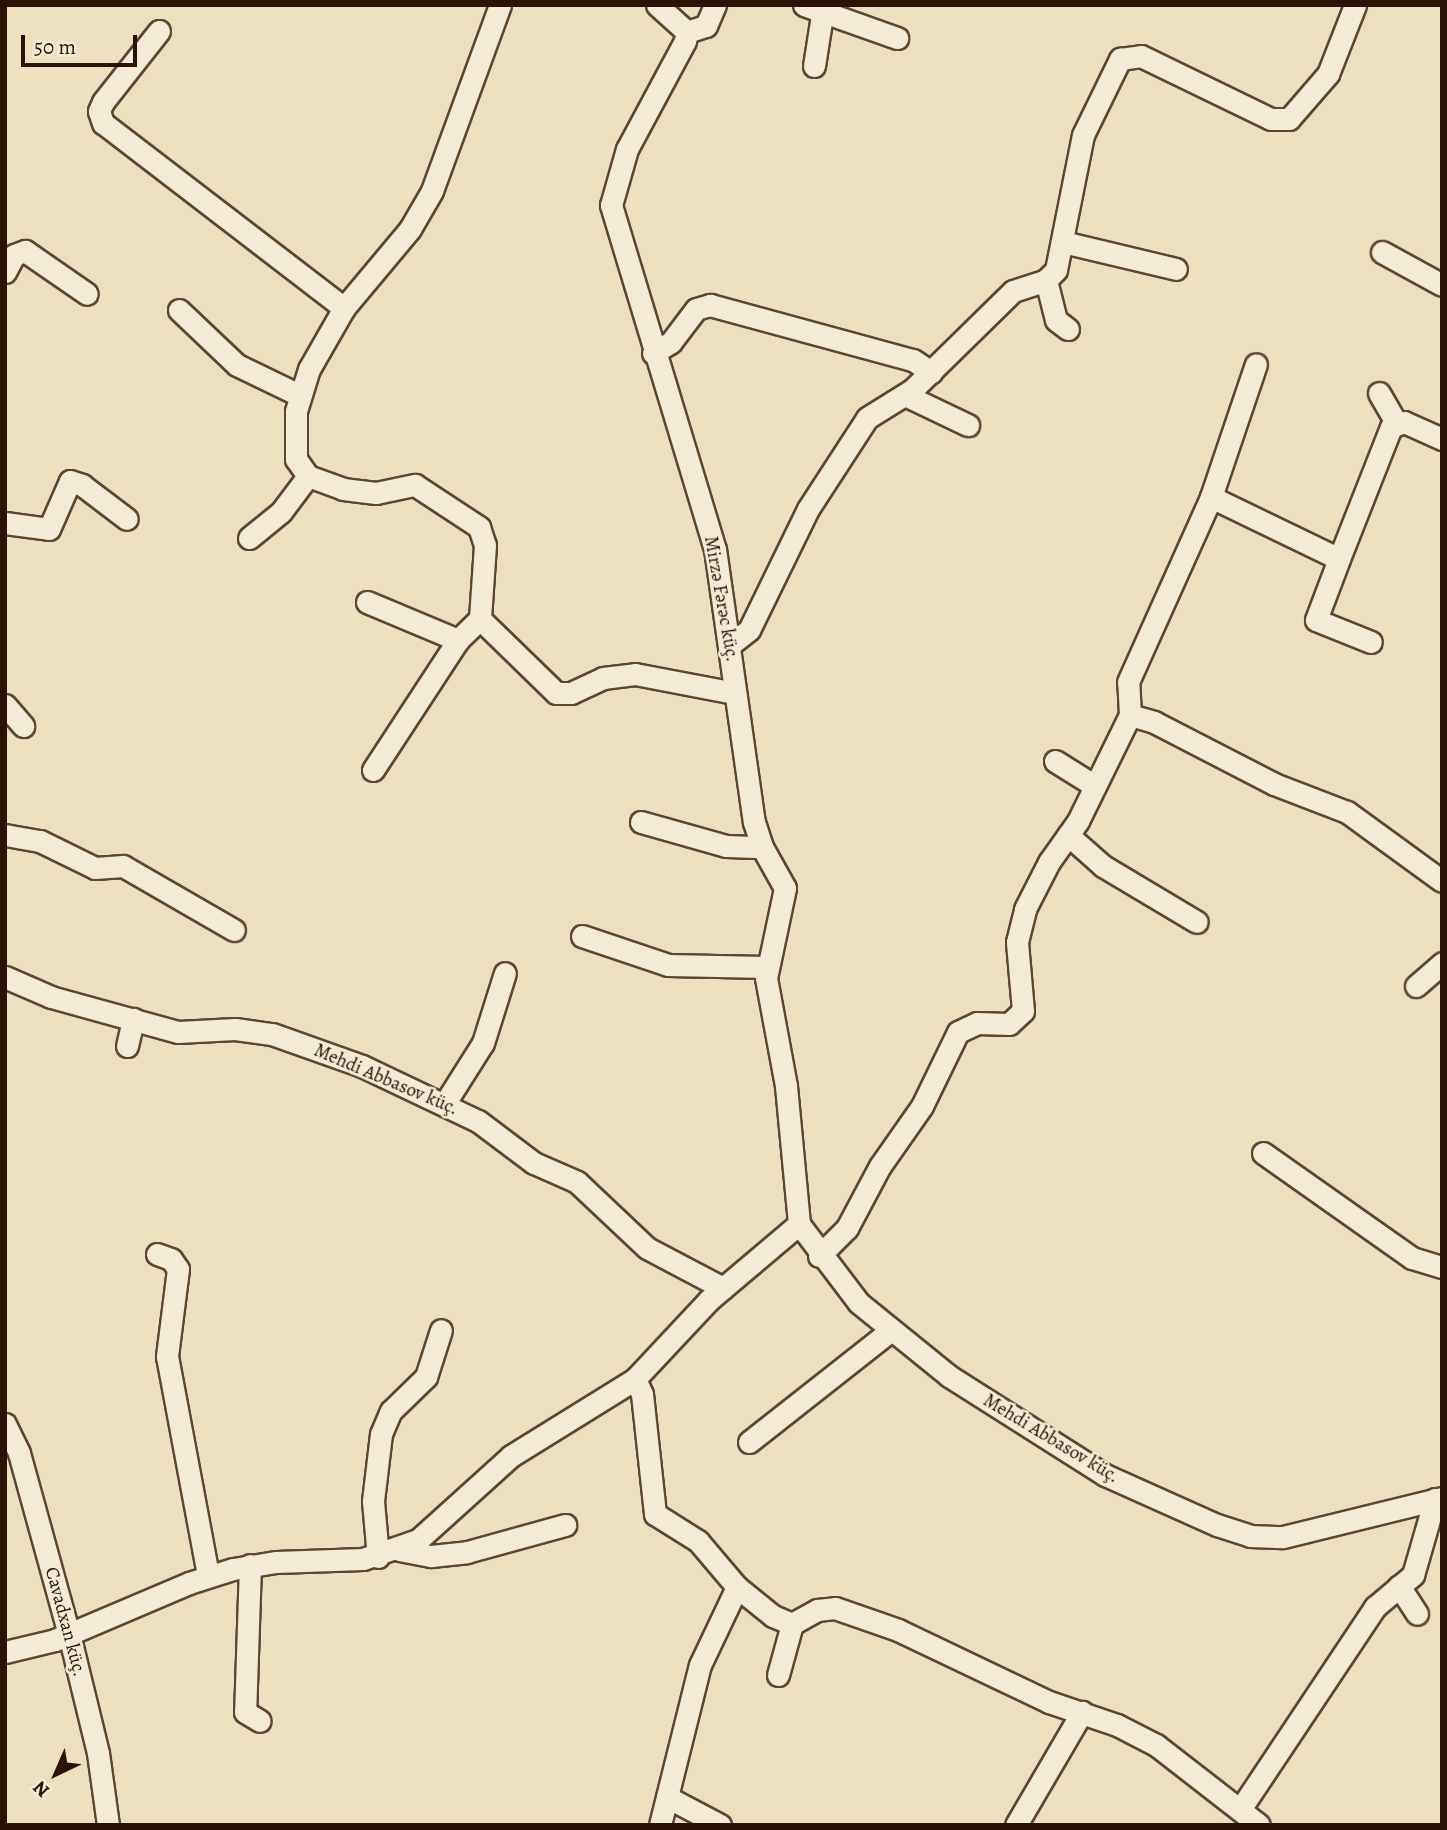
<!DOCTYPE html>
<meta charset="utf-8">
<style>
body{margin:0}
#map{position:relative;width:1447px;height:1830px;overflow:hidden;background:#ede0bf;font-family:Alegreya,serif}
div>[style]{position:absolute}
.roads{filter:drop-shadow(2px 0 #5c4534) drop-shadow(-2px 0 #5c4534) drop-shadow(0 2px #5c4534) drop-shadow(0 -2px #5c4534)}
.minor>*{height:21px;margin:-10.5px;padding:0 10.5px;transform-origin:10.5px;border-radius:10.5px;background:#f3ebd5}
span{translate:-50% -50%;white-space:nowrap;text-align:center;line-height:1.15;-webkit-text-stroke:5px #f3ebd5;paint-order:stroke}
.street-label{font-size:19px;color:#2b1106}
.frame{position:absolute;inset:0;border:7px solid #2b1106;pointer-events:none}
.north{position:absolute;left:21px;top:1739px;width:70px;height:70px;-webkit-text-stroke:5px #f3ebd5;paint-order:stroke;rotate:224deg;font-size:19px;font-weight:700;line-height:28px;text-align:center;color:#2b1106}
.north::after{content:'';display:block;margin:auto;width:24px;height:32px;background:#2b1106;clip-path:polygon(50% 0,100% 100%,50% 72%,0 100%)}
.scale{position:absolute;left:21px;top:35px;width:116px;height:32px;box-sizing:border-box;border:4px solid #2b1106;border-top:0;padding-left:9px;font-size:21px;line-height:24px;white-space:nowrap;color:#2b1106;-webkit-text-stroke:5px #f3ebd5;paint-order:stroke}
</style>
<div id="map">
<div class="roads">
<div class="minor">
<i style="left:500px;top:5px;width:198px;rotate:110.1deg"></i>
<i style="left:432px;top:191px;width:44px;rotate:120.1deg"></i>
<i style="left:410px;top:229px;width:103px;rotate:129.9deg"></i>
<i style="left:344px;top:308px;width:70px;rotate:119.8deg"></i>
<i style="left:309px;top:369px;width:44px;rotate:107.2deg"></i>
<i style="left:296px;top:411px;width:48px;rotate:90deg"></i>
<i style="left:296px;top:459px;width:21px;rotate:55deg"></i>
<i style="left:308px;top:476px;width:37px;rotate:20deg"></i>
<i style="left:343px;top:489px;width:33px;rotate:7deg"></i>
<i style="left:376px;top:493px;width:40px;rotate:-12deg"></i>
<i style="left:415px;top:485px;width:77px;rotate:33.3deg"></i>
<i style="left:479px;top:527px;width:19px;rotate:72deg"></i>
<i style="left:485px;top:545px;width:74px;rotate:93.9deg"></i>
<i style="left:480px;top:619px;width:106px;rotate:44.2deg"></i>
<i style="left:556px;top:693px;width:15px"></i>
<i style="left:571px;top:693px;width:35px;rotate:-25deg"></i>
<i style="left:603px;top:678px;width:32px;rotate:-7deg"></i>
<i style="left:635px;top:674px;width:102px;rotate:10.8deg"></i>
<i style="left:657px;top:5px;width:40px;rotate:42deg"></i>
<i style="left:687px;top:32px;width:9px;rotate:103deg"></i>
<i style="left:685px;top:41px;width:123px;rotate:118.2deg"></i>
<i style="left:627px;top:149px;width:58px;rotate:105.9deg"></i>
<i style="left:611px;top:205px;width:359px;rotate:73.2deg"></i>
<i style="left:715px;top:549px;width:276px;rotate:81.9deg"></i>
<i style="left:754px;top:822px;width:26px;rotate:72deg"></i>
<i style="left:762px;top:847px;width:47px;rotate:60.7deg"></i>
<i style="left:785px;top:888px;width:92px;rotate:101.9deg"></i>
<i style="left:766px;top:978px;width:110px;rotate:79.5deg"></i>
<i style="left:786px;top:1086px;width:139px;rotate:84.6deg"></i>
<i style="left:799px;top:1224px;width:99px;rotate:52.8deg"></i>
<i style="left:859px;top:1303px;width:116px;rotate:39deg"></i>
<i style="left:949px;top:1376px;width:185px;rotate:32.4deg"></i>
<i style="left:1105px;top:1475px;width:123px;rotate:24.1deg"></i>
<i style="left:1217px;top:1525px;width:35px;rotate:18deg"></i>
<i style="left:1250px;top:1536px;width:33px;rotate:2deg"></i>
<i style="left:1283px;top:1537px;width:164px;rotate:-13.8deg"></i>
<i style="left:804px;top:5px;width:99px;rotate:19.5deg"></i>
<i style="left:159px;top:31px;width:90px;rotate:128.3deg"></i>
<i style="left:103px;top:102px;width:10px;rotate:114deg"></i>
<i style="left:99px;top:111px;width:13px;rotate:72deg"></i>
<i style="left:103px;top:123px;width:304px;rotate:37.5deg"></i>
<i style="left:687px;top:32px;width:20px;rotate:-18deg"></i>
<i style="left:706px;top:26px;width:23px;rotate:-67deg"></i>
<i style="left:814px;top:66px;width:52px;rotate:-81.1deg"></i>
<i style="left:1063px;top:242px;width:116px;rotate:13.4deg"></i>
<i style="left:1382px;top:252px;width:68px;rotate:28.8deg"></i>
<i style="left:5px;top:272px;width:19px;rotate:-62deg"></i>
<i style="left:14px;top:255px;width:12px;rotate:-20deg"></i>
<i style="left:25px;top:251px;width:75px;rotate:34.7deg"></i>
<i style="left:1046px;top:280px;width:41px;rotate:76deg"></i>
<i style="left:1056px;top:320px;width:15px;rotate:37deg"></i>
<i style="left:179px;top:310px;width:80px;rotate:43.5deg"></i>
<i style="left:237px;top:365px;width:69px;rotate:25.8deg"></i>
<i style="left:653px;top:353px;width:21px;rotate:-31deg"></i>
<i style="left:671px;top:342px;width:41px;rotate:-52.9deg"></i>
<i style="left:696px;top:309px;width:15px;rotate:-16deg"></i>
<i style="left:710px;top:305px;width:210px;rotate:15.2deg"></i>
<i style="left:913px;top:360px;width:22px;rotate:34deg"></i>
<i style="left:1379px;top:393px;width:34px;rotate:60deg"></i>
<i style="left:905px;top:395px;width:70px;rotate:25.5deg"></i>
<i style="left:1211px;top:497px;width:142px;rotate:25.8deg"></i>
<i style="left:1339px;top:559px;width:142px;rotate:-68.5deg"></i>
<i style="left:1391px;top:427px;width:14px;rotate:-21deg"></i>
<i style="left:1404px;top:422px;width:42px;rotate:24.1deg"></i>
<i style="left:5px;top:523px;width:44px;rotate:7.8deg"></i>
<i style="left:49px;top:529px;width:52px;rotate:-66.4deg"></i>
<i style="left:70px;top:481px;width:13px;rotate:18deg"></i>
<i style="left:82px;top:485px;width:56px;rotate:37.1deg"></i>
<i style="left:249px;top:538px;width:41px;rotate:-39.1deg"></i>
<i style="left:281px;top:512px;width:45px;rotate:-53.1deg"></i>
<i style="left:1339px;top:559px;width:65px;rotate:110.7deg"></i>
<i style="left:1316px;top:620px;width:59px;rotate:21.8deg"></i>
<i style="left:367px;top:602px;width:99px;rotate:22.7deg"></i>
<i style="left:731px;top:644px;width:23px;rotate:-38deg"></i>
<i style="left:749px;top:630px;width:135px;rotate:-64deg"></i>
<i style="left:808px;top:509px;width:108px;rotate:-57deg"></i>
<i style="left:867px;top:418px;width:53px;rotate:-31.9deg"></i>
<i style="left:912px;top:390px;width:141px;rotate:-44.4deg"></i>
<i style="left:1013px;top:291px;width:35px;rotate:-18deg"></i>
<i style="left:1046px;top:280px;width:14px;rotate:-45deg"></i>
<i style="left:1056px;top:270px;width:138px;rotate:-78.7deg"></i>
<i style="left:1083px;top:135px;width:85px;rotate:-64deg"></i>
<i style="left:1120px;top:59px;width:21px;rotate:-8deg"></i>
<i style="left:1141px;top:56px;width:144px;rotate:25.9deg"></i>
<i style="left:1271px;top:119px;width:18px"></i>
<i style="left:1289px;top:119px;width:60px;rotate:-49.1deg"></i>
<i style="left:1328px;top:74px;width:74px;rotate:-68.6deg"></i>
<i style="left:5px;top:705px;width:28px;rotate:49deg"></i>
<i style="left:1130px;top:715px;width:33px;rotate:-93deg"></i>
<i style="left:1128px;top:682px;width:203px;rotate:-65.8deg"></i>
<i style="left:1211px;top:497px;width:140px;rotate:-71.3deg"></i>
<i style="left:1055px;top:761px;width:47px;rotate:32deg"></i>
<i style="left:373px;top:770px;width:155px;rotate:-56.8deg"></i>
<i style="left:458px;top:640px;width:30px;rotate:-44deg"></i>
<i style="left:641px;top:822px;width:88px;rotate:15.8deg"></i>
<i style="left:726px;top:846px;width:36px;rotate:2deg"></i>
<i style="left:5px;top:835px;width:36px;rotate:10deg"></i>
<i style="left:40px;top:841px;width:61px;rotate:26.1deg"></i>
<i style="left:95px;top:868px;width:28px;rotate:-4deg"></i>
<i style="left:123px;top:866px;width:128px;rotate:30deg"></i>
<i style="left:1068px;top:835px;width:47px;rotate:41.5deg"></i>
<i style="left:1103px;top:866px;width:109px;rotate:30.8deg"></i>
<i style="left:582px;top:936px;width:91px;rotate:18.6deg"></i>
<i style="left:668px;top:965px;width:98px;rotate:1.2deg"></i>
<i style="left:5px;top:977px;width:50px;rotate:23.5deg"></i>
<i style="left:51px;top:997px;width:132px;rotate:15.4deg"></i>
<i style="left:178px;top:1032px;width:57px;rotate:-3deg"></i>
<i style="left:235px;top:1029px;width:37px;rotate:8deg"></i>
<i style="left:272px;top:1034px;width:96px;rotate:19.6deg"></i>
<i style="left:362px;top:1066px;width:128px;rotate:25.4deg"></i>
<i style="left:478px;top:1121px;width:70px;rotate:36.9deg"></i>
<i style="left:534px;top:1163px;width:47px;rotate:23.8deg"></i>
<i style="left:577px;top:1182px;width:96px;rotate:43.3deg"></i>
<i style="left:647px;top:1248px;width:86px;rotate:27.8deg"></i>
<i style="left:1416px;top:986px;width:35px;rotate:-41deg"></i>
<i style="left:127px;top:1046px;width:28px;rotate:-77deg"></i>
<i style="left:445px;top:1103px;width:71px;rotate:-57.7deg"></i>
<i style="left:483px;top:1043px;width:73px;rotate:-72.6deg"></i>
<i style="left:1263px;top:1153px;width:182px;rotate:35.2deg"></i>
<i style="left:1412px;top:1258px;width:31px;rotate:17deg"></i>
<i style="left:157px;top:1254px;width:15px;rotate:20deg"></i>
<i style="left:171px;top:1259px;width:12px;rotate:55deg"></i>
<i style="left:178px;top:1269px;width:88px;rotate:97.2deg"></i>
<i style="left:167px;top:1356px;width:224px;rotate:79.4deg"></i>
<i style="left:819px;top:1256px;width:40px;rotate:-45deg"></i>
<i style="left:847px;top:1228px;width:70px;rotate:-62deg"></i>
<i style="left:880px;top:1166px;width:73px;rotate:-55deg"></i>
<i style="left:922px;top:1106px;width:82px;rotate:-64.1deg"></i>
<i style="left:958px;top:1032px;width:21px;rotate:-25deg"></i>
<i style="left:977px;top:1023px;width:32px;rotate:2deg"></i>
<i style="left:1009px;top:1024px;width:19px;rotate:-43deg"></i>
<i style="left:1023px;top:1011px;width:69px;rotate:-95deg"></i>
<i style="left:1017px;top:942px;width:34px;rotate:-76deg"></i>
<i style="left:1025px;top:909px;width:53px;rotate:-62.9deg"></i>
<i style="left:1049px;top:862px;width:50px;rotate:-54.7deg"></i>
<i style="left:1078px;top:821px;width:118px;rotate:-63.9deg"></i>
<i style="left:1130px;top:715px;width:25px;rotate:16deg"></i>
<i style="left:1154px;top:722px;width:135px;rotate:27.3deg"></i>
<i style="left:1274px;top:784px;width:78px;rotate:21deg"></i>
<i style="left:1347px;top:812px;width:117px;rotate:36deg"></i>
<i style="left:635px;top:1379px;width:17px;rotate:65deg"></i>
<i style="left:642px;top:1394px;width:121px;rotate:83.8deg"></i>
<i style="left:655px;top:1514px;width:51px;rotate:32.1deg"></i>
<i style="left:698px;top:1541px;width:60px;rotate:49.7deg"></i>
<i style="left:737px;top:1587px;width:46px;rotate:38.9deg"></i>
<i style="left:773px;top:1616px;width:21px;rotate:23deg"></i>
<i style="left:792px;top:1624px;width:29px;rotate:-29deg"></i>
<i style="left:817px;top:1610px;width:18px;rotate:-6deg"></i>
<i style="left:835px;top:1608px;width:67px;rotate:19.2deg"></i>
<i style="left:898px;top:1630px;width:167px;rotate:25.5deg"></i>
<i style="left:1049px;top:1702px;width:72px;rotate:18.7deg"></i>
<i style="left:1117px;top:1725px;width:44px;rotate:27.1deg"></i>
<i style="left:1156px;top:1745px;width:130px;rotate:37.8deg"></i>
<i style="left:5px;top:1424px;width:32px;rotate:64deg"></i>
<i style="left:19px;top:1453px;width:188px;rotate:74.6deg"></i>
<i style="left:69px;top:1634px;width:122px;rotate:76.3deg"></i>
<i style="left:98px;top:1753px;width:73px;rotate:82.1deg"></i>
<i style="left:749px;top:1442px;width:179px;rotate:-38.2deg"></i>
<i style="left:399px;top:1550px;width:33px;rotate:11deg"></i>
<i style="left:431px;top:1556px;width:36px;rotate:-6deg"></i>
<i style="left:467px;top:1552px;width:102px;rotate:-15.4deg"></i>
<i style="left:378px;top:1557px;width:56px;rotate:-95.1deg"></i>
<i style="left:373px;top:1501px;width:67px;rotate:-83.2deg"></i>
<i style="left:381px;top:1434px;width:25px;rotate:-67deg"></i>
<i style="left:391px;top:1411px;width:49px;rotate:-44.2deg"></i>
<i style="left:426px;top:1377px;width:49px;rotate:-72.3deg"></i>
<i style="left:250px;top:1565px;width:147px;rotate:91.9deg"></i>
<i style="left:245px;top:1712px;width:17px;rotate:31deg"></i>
<i style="left:1399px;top:1586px;width:33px;rotate:57deg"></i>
<i style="left:5px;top:1652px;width:51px;rotate:-13.5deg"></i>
<i style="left:55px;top:1640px;width:146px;rotate:-23deg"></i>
<i style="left:189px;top:1583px;width:46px;rotate:-17.7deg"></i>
<i style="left:233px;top:1569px;width:44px;rotate:-9.2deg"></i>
<i style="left:276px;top:1562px;width:87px;rotate:-2deg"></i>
<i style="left:363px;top:1559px;width:58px;rotate:-19.1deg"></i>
<i style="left:418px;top:1540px;width:125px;rotate:-42.1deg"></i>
<i style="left:511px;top:1456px;width:146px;rotate:-31.8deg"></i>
<i style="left:635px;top:1379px;width:108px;rotate:-46.9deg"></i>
<i style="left:709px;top:1300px;width:118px;rotate:-40.2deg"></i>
<i style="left:778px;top:1675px;width:53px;rotate:-74.6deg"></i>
<i style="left:667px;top:1797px;width:60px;rotate:27.8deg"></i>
<i style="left:1241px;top:1808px;width:242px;rotate:-56.3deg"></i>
<i style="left:1375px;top:1607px;width:50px;rotate:-40.1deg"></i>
<i style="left:1413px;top:1575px;width:79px;rotate:-73.9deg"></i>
<i style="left:660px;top:1825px;width:165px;rotate:-76deg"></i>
<i style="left:700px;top:1665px;width:86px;rotate:-64.6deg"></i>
<i style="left:1016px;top:1825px;width:131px;rotate:-59.7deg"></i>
</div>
</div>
<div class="street-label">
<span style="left:721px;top:599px;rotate:80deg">Mirzə Fərəc küç.</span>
<span style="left:386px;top:1080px;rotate:23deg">Mehdi Abbasov küç.</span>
<span style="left:1051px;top:1439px;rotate:31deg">Mehdi Abbasov küç.</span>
<span style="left:65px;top:1622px;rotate:75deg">Cavadxan küç.</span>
</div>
<div class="frame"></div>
<div class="north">N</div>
<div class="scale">50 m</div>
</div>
